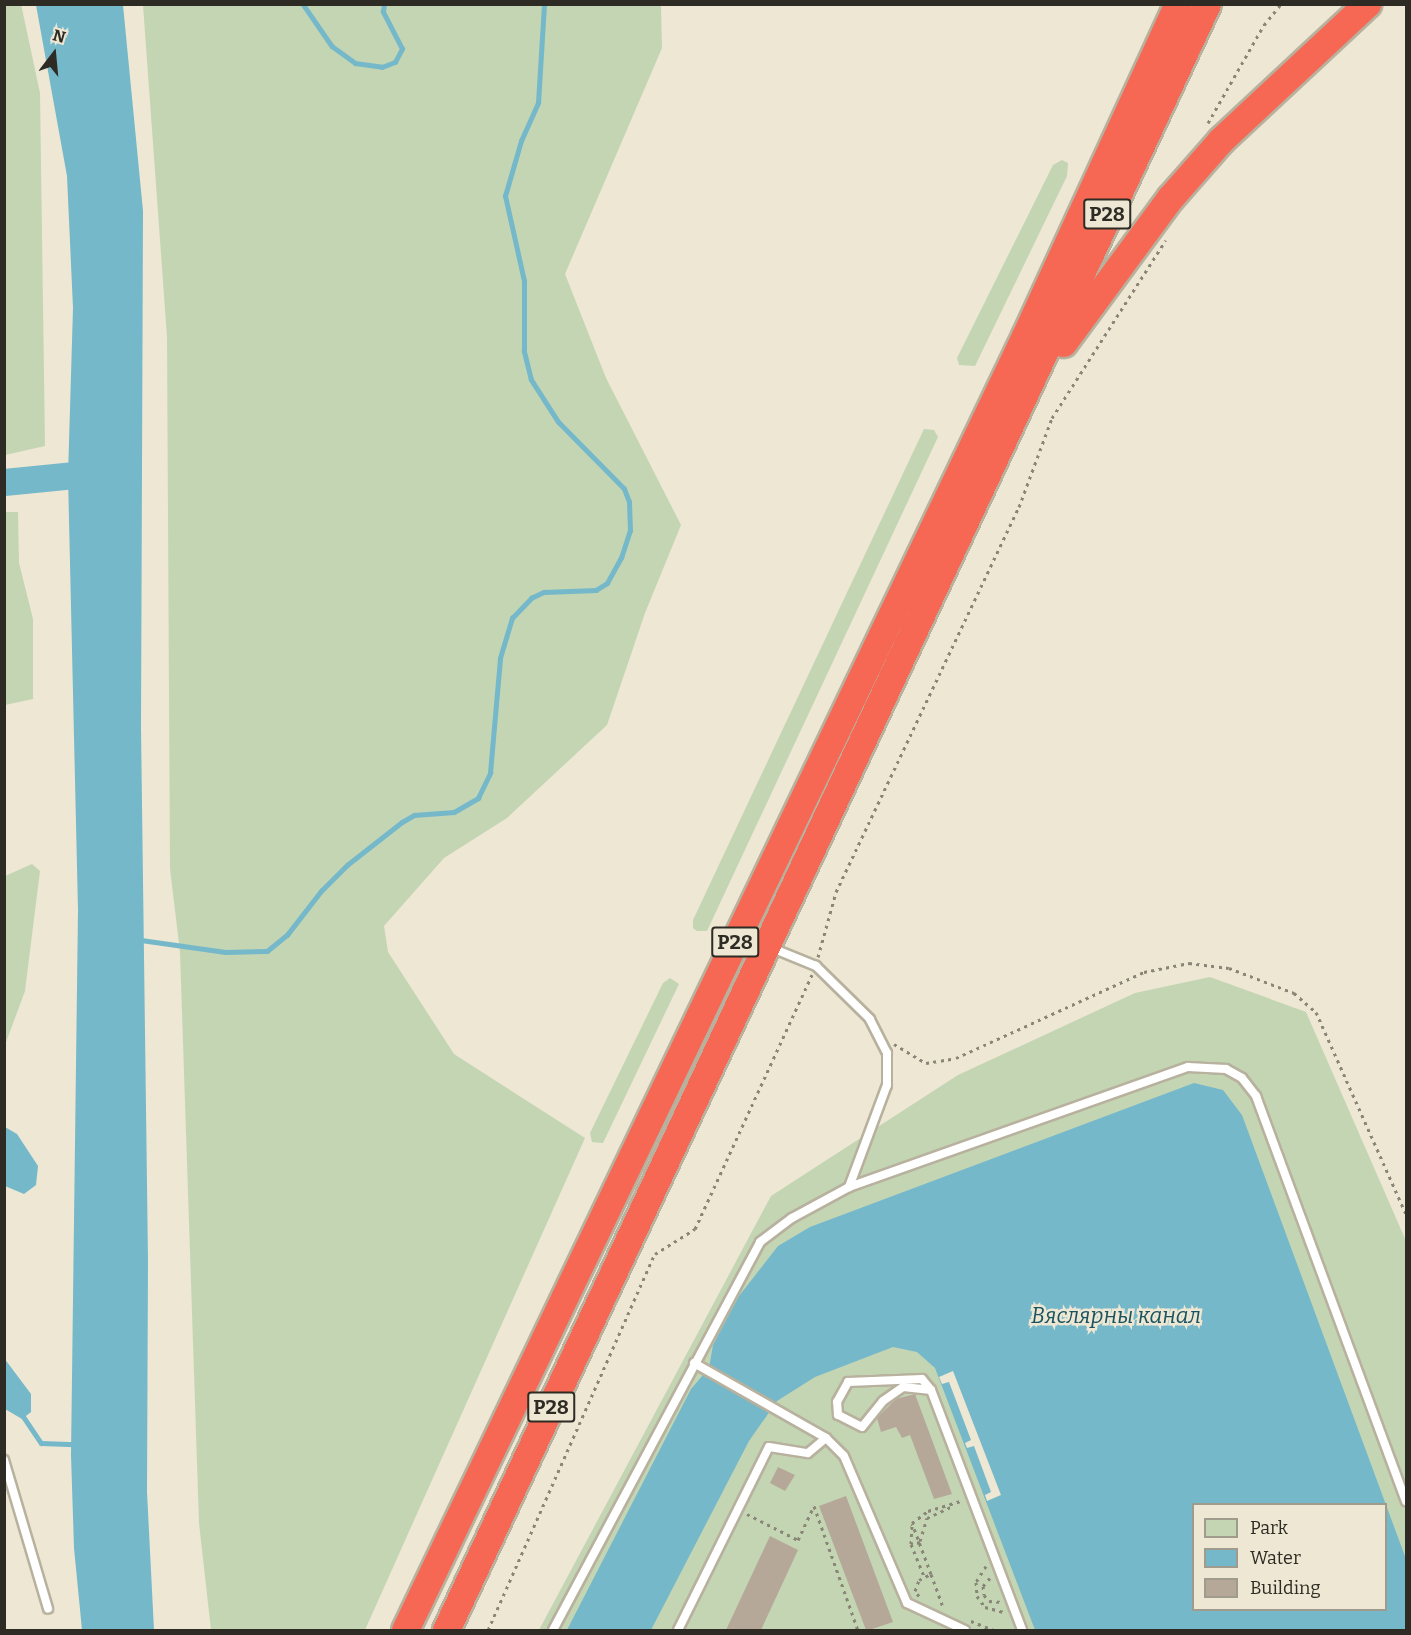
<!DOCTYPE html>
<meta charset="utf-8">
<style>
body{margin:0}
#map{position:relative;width:1411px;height:1635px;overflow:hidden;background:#ede7d3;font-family:Bitter,serif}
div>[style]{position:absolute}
.green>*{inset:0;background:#c4d5b4}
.water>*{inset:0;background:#74b8ca}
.pier>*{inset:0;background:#ede7d3}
.stream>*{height:4.5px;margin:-2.25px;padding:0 2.25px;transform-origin:2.25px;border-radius:2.25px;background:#74b8ca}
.river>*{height:27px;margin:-13.5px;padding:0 13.5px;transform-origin:13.5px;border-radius:13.5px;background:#74b8ca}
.building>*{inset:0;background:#b5a898}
.path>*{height:3px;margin-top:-1.5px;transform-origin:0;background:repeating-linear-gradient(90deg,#898577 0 3px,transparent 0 7.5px)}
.roads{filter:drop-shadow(2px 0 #b7b19e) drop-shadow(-2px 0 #b7b19e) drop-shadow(0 2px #b7b19e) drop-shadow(0 -2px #b7b19e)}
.lane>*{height:8px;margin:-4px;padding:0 4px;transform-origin:4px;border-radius:4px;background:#fff}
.highway>*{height:27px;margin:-13.5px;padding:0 13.5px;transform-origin:13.5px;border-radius:13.5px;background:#f66853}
span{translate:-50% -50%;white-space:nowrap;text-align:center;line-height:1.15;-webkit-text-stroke:5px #ede7d3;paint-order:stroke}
.shield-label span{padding:2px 4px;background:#ede7d3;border:2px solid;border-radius:4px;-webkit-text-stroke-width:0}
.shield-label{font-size:20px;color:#2d2b23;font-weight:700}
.water-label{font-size:22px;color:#1a5461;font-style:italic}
.frame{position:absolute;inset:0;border:6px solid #2d2b23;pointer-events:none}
.legend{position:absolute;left:1192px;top:1503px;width:195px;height:108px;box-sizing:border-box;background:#ede7d3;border:2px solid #a09c8d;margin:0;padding:8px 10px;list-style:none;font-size:18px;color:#2d2b23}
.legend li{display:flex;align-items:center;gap:12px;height:30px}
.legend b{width:30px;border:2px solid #a09c8d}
.north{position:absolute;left:24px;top:24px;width:60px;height:60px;-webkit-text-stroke:4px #ede7d3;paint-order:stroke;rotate:16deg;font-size:16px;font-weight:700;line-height:24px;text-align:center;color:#2d2b23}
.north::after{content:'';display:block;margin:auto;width:21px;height:27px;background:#2d2b23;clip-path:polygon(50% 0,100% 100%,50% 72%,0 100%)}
</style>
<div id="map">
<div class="green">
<i style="clip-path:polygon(21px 4px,40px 93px,45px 446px,5px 455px,4px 5px)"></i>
<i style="clip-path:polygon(143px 5px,661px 5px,662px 48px,565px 274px,606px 378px,681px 525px,645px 613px,607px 725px,507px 818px,444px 858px,384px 926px,388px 952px,454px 1054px,585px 1138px,365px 1630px,211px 1630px,199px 1523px,180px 952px,170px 869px,167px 337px)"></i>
<i style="clip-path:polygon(1062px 160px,1068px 163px,1067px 176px,975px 366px,959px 365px,957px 358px,1053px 165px)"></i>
<i style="clip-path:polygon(924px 429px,934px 430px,938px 437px,707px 931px,697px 931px,693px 928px,693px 920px)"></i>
<i style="clip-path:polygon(5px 512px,18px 512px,19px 563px,33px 619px,33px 699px,5px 705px)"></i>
<i style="clip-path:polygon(32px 864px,40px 871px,25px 991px,5px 1045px,5px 876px)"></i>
<i style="clip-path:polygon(evenodd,1210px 977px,1306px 1012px,1406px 1241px,1406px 1630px,539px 1630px,771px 1196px,958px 1075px,1135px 993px,1210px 977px,1194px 1504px,1386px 1504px,1386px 1610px,1194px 1610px,1194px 1504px)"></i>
<i style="clip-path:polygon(670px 978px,679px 984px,603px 1143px,592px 1142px,590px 1133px,663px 983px)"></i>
</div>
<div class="water">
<i style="clip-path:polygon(36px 5px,123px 5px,143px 211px,141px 728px,148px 1261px,147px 1492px,154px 1630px,82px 1630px,74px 1548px,71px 1455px,78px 910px,68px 476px,73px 308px,67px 176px)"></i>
<i style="clip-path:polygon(evenodd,1194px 1083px,1223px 1090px,1242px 1115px,1406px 1559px,1406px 1630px,1035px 1630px,935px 1368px,917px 1352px,893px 1347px,815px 1377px,777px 1401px,749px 1441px,651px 1630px,567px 1630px,691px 1389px,709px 1368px,713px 1345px,739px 1296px,778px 1246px,810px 1227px,1194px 1083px,1194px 1504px,1386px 1504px,1386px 1610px,1194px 1610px,1194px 1504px)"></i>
<i style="clip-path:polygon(5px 1127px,17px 1134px,38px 1166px,36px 1185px,24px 1194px,5px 1186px)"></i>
<i style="clip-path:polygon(4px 1358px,31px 1394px,31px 1412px,22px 1419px,5px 1409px)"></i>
</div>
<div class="pier">
<i style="clip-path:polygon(953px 1371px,1001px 1495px,987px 1501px,985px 1495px,991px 1492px,974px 1446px,967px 1448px,965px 1443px,971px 1440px,949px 1382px,942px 1384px,939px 1377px)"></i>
</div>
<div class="stream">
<i style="left:303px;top:4px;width:51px;rotate:55.4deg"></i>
<i style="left:332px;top:46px;width:29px;rotate:36deg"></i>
<i style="left:355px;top:63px;width:27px;rotate:8deg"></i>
<i style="left:382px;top:67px;width:14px;rotate:-21deg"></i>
<i style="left:395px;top:62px;width:15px;rotate:-62deg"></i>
<i style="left:402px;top:49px;width:42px;rotate:-117.2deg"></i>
<i style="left:383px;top:12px;width:8px;rotate:-83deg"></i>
<i style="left:141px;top:940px;width:85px;rotate:8.1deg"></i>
<i style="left:225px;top:952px;width:42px;rotate:-1.4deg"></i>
<i style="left:267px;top:951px;width:26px;rotate:-39deg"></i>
<i style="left:287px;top:935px;width:56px;rotate:-52.3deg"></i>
<i style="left:321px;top:891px;width:37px;rotate:-45deg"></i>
<i style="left:347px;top:865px;width:70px;rotate:-38deg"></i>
<i style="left:402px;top:822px;width:14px;rotate:-30deg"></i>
<i style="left:414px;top:815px;width:40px;rotate:-4.3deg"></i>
<i style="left:454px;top:812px;width:28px;rotate:-30deg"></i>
<i style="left:478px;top:798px;width:28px;rotate:-64deg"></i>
<i style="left:490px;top:773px;width:115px;rotate:-85deg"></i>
<i style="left:500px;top:658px;width:42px;rotate:-73.3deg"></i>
<i style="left:512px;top:618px;width:28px;rotate:-46deg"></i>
<i style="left:531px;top:598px;width:14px;rotate:-25deg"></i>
<i style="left:544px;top:592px;width:52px;rotate:-2.2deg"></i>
<i style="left:596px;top:590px;width:13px;rotate:-32deg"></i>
<i style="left:607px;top:583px;width:29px;rotate:-61deg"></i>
<i style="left:621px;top:558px;width:28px;rotate:-72deg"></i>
<i style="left:630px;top:531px;width:29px;rotate:-92deg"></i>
<i style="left:629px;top:502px;width:14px;rotate:-111deg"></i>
<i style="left:624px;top:489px;width:94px;rotate:-134.6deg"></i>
<i style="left:558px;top:422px;width:50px;rotate:-122.7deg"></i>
<i style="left:531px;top:380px;width:30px;rotate:-104deg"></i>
<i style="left:524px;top:351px;width:70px;rotate:-90deg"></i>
<i style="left:524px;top:281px;width:87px;rotate:-102.6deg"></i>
<i style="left:505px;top:196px;width:57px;rotate:-73.8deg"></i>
<i style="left:521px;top:141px;width:42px;rotate:-65.9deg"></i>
<i style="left:538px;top:103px;width:99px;rotate:-86.5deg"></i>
<i style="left:21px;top:1413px;width:36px;rotate:56deg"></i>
<i style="left:41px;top:1443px;width:34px;rotate:2deg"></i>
</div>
<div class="river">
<i style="left:4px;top:482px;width:101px;rotate:-5.7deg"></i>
</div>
<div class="building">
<i style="clip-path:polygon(915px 1394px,952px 1494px,934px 1499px,910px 1435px,902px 1438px,896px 1427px,881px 1432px,877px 1418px,896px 1399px)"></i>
<i style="clip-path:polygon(778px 1467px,795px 1475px,785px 1491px,770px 1483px)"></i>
<i style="clip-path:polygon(846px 1496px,893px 1622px,869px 1630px,866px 1630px,819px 1506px)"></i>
<i style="clip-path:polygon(770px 1536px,798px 1550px,761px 1630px,726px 1630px)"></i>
</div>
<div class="path">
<i style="left:1208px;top:123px;width:113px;rotate:-60.3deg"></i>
<i style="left:1264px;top:25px;width:27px;rotate:-51deg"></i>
<i style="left:818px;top:957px;width:67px;rotate:-74.5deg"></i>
<i style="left:836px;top:892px;width:426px;rotate:-64.6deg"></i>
<i style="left:1019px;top:507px;width:95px;rotate:-69.7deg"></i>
<i style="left:1052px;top:418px;width:211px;rotate:-57.4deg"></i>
<i style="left:894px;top:1044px;width:37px;rotate:31deg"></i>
<i style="left:926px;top:1063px;width:30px;rotate:-9deg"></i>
<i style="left:956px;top:1058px;width:207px;rotate:-24.6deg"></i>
<i style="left:1144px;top:972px;width:46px;rotate:-11.3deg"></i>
<i style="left:1189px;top:963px;width:40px;rotate:7.1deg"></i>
<i style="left:1229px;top:968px;width:70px;rotate:21deg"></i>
<i style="left:1294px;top:993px;width:29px;rotate:41deg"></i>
<i style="left:1316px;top:1012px;width:221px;rotate:66deg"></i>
<i style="left:747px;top:1514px;width:57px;rotate:27deg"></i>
<i style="left:798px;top:1540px;width:38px;rotate:-65deg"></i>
<i style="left:814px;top:1506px;width:132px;rotate:70.5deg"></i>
<i style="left:920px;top:1541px;width:24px;rotate:-73deg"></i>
<i style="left:927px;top:1518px;width:29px;rotate:-25deg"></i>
<i style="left:920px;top:1542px;width:9px;rotate:167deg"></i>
<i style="left:911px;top:1544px;width:35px;rotate:68deg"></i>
<i style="left:911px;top:1544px;width:21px;rotate:-87deg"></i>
<i style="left:986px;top:1566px;width:19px;rotate:122deg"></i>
<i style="left:976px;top:1582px;width:14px;rotate:86deg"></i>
<i style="left:977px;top:1596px;width:14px;rotate:54deg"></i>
<i style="left:985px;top:1607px;width:20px;rotate:15deg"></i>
<i style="left:931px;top:1574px;width:37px;rotate:70deg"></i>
<i style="left:990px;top:1578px;width:11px;rotate:131deg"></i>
<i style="left:983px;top:1586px;width:9px;rotate:84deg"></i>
<i style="left:984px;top:1595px;width:8px;rotate:50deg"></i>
<i style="left:989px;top:1601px;width:13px;rotate:4deg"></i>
<i style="left:919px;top:1596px;width:6px;rotate:-129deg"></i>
<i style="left:915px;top:1591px;width:12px;rotate:-70deg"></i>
<i style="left:919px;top:1580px;width:13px;rotate:-27deg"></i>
<i style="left:931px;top:1574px;width:54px;rotate:-110.4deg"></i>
<i style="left:912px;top:1523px;width:20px;rotate:-37deg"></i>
<i style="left:928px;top:1511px;width:34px;rotate:-17deg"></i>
<i style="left:971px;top:1621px;width:24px;rotate:22deg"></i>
<i style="left:488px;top:1630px;width:411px;rotate:-66.1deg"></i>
<i style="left:655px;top:1254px;width:47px;rotate:-32deg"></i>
<i style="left:695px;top:1229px;width:280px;rotate:-65.3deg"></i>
</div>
<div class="roads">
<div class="lane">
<i style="left:849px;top:1187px;width:360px;rotate:-19.5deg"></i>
<i style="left:1188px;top:1067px;width:38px;rotate:3deg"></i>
<i style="left:1226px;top:1069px;width:18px;rotate:29deg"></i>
<i style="left:1242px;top:1078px;width:23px;rotate:52deg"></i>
<i style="left:1256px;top:1096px;width:432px;rotate:69.7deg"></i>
<i style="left:694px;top:1363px;width:152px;rotate:29.6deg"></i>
<i style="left:826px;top:1438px;width:25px;rotate:45deg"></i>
<i style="left:844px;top:1456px;width:160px;rotate:66.8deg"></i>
<i style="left:907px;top:1603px;width:64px;rotate:25deg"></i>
<i style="left:931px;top:1390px;width:28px;rotate:-174deg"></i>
<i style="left:903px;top:1387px;width:24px;rotate:145deg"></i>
<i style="left:883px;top:1401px;width:33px;rotate:129deg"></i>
<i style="left:862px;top:1427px;width:27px;rotate:-153deg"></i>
<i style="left:838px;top:1415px;width:13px;rotate:-94deg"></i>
<i style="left:837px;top:1402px;width:23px;rotate:-61deg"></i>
<i style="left:848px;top:1382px;width:74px;rotate:-2.3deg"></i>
<i style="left:922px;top:1379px;width:14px;rotate:51deg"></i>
<i style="left:931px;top:1390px;width:257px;rotate:69.2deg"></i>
<i style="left:4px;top:1460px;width:155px;rotate:73.5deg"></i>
<i style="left:553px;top:1630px;width:440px;rotate:-61.9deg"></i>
<i style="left:760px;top:1242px;width:40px;rotate:-37deg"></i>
<i style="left:792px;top:1218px;width:65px;rotate:-28.5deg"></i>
<i style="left:849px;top:1187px;width:109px;rotate:-69.6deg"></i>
<i style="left:887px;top:1085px;width:32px;rotate:-90deg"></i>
<i style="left:887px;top:1053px;width:38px;rotate:-117deg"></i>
<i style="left:870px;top:1019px;width:76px;rotate:-135.5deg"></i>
<i style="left:816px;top:966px;width:48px;rotate:-157.8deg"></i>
<i style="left:678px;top:1630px;width:204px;rotate:-63.6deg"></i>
<i style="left:769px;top:1447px;width:39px;rotate:9deg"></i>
<i style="left:808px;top:1453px;width:23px;rotate:-40deg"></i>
</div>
<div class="highway">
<i style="left:1063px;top:343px;width:180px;rotate:-53.6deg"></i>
<i style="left:1170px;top:198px;width:77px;rotate:-48.7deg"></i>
<i style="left:1221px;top:140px;width:200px;rotate:-43deg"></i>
<i style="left:405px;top:1630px;width:1435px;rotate:-64.4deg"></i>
<i style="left:1025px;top:336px;width:366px;rotate:-65.3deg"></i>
<i style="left:446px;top:1630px;width:1795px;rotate:-64.92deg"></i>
</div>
</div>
<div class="shield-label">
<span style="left:1107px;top:214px">Р28</span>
<span style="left:735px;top:942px">Р28</span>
<span style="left:551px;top:1407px">Р28</span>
</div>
<div class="water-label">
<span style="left:1116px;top:1316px">Вяслярны канал</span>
</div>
<div class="frame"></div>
<ul class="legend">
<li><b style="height:16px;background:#c4d5b4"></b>Park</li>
<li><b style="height:16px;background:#74b8ca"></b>Water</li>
<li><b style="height:16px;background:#b5a898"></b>Building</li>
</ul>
<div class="north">N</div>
</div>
